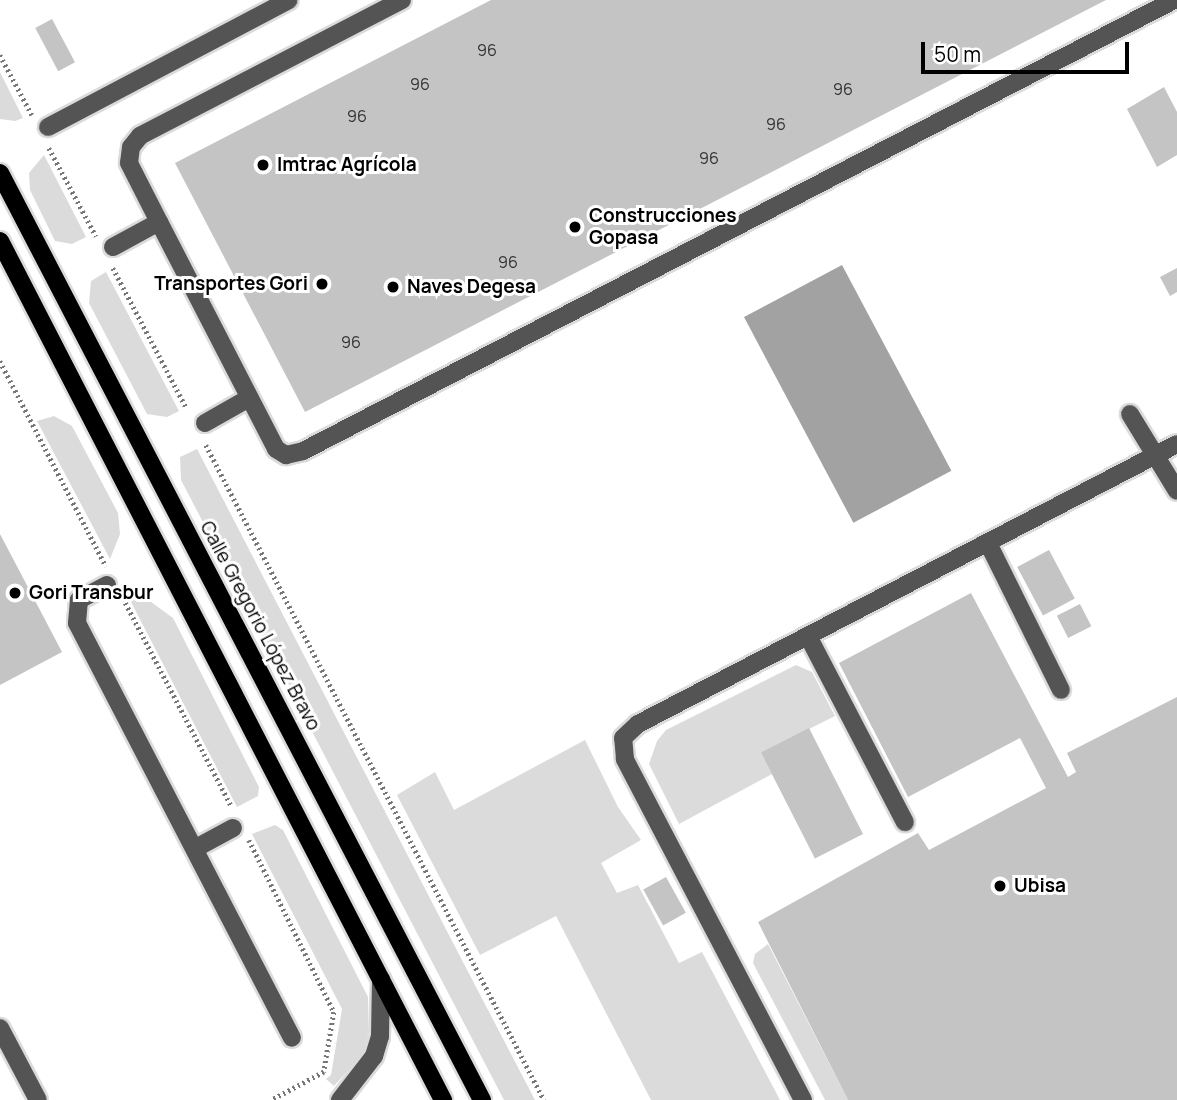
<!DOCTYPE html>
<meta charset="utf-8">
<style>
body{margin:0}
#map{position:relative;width:1177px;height:1100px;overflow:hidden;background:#fff;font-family:Manrope,sans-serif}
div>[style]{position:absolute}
.green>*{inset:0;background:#dbdbdb}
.water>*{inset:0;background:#a2a2a2;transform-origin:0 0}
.building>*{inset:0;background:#c4c4c4;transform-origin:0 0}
.path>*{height:4.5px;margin-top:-2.25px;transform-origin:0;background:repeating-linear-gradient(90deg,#767676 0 2px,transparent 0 5.5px)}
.roads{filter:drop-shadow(2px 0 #dbdbdb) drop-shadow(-2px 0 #dbdbdb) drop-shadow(0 2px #dbdbdb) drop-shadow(0 -2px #dbdbdb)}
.minor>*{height:18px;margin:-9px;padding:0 9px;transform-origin:9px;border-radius:9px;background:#545454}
.major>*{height:18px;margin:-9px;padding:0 9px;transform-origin:9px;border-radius:9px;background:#000}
.dots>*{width:19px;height:19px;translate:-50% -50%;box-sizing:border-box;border:4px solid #fff;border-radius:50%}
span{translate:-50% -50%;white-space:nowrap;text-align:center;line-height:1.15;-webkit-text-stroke:6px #fff;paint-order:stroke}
.number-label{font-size:16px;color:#313131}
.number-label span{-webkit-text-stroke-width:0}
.poi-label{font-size:19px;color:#000;font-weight:700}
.left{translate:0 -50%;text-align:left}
.right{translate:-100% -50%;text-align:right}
.street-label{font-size:19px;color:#000}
.scale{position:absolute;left:921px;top:42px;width:208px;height:32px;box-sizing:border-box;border:4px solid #000;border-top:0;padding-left:9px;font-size:21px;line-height:24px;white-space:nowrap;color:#000;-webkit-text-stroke:5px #fff;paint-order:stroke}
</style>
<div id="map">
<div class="green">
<i style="clip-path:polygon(0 72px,23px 118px,15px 121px,0 119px)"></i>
<i style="clip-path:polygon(44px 155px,86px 237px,72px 244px,55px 241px,30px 190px,29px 173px)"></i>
<i style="clip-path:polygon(106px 272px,179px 411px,167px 417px,147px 414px,89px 303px,91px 281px)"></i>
<i style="clip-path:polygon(54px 416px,72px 426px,118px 513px,120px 534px,110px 559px,37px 421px)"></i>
<i style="clip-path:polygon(197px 449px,463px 962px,535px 1100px,504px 1100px,181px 480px,180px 457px)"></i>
<i style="clip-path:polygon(147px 599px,173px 618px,259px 787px,258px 796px,237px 807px,130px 600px)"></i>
<i style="clip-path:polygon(796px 665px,812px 672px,835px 716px,761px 753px,772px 774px,679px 824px,649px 764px,657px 741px,666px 730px)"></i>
<i style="clip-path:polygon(585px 740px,618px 807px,641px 840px,601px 863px,617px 893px,638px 885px,679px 963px,702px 952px,780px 1100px,651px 1100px,556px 916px,480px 955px,397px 795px,435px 772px,454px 810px)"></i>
<i style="clip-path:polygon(275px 825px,283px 830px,368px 997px,369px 1032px,364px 1053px,334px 1086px,326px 1079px,331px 1075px,342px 1009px,252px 834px)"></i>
<i style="clip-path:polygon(768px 944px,848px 1100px,825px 1100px,753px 963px,755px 954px)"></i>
</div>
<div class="water">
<i style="left:842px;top:265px;width:233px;height:111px;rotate:62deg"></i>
</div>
<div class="building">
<i style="clip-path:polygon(491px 0,1106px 0,305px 412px,175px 163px)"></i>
<i style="left:52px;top:19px;width:49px;height:19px;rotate:62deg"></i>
<i style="clip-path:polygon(1164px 87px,1177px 112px,1177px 155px,1157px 167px,1127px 109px)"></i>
<i style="clip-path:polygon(1177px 268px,1177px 292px,1170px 296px,1160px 277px)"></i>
<i style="clip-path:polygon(0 534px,62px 652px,0 685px)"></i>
<i style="left:1049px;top:550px;width:55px;height:36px;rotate:62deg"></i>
<i style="clip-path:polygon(971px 593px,1068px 777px,1076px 772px,1067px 753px,1177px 697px,1177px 1100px,848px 1100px,758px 922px,918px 833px,929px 850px,1046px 788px,1020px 738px,908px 797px,839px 663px)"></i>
<i style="left:1080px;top:604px;width:25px;height:26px;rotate:63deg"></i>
<i style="left:809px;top:728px;width:119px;height:54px;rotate:63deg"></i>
<i style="left:666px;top:877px;width:41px;height:26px;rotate:61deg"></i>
</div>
<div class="path">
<i style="left:0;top:55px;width:68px;rotate:61.9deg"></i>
<i style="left:49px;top:148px;width:100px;rotate:61.9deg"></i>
<i style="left:113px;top:268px;width:159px;rotate:62.3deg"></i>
<i style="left:0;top:361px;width:231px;rotate:62.7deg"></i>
<i style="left:206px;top:445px;width:737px;rotate:62.7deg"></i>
<i style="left:123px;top:598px;width:236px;rotate:62.5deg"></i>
<i style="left:249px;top:840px;width:192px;rotate:63.7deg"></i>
<i style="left:334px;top:1012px;width:61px;rotate:99.5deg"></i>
<i style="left:324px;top:1072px;width:59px;rotate:151.7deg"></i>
</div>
<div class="roads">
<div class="minor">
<i style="left:402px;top:0;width:295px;rotate:152.6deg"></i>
<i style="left:140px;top:136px;width:14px;rotate:129deg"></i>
<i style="left:131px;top:147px;width:16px;rotate:97deg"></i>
<i style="left:129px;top:163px;width:66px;rotate:63deg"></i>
<i style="left:159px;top:222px;width:255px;rotate:62.7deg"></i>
<i style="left:276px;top:449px;width:12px;rotate:31deg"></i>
<i style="left:286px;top:455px;width:17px;rotate:-13deg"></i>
<i style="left:303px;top:451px;width:981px;rotate:-27.37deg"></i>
<i style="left:48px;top:127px;width:272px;rotate:-27.8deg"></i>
<i style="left:113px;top:247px;width:52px;rotate:-28.5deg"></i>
<i style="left:1130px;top:414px;width:90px;rotate:58.6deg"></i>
<i style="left:205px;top:423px;width:51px;rotate:-29.6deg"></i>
<i style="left:988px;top:543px;width:164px;rotate:63.6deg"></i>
<i style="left:107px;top:585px;width:32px;rotate:152deg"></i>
<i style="left:79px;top:600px;width:23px;rotate:95deg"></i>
<i style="left:77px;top:623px;width:467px;rotate:62.6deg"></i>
<i style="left:808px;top:636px;width:210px;rotate:62.5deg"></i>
<i style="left:196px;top:848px;width:42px;rotate:-28.4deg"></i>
<i style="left:0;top:1028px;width:81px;rotate:62.2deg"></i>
<i style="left:340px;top:1100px;width:56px;rotate:-52.3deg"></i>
<i style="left:374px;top:1056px;width:21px;rotate:-73deg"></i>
<i style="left:380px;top:1036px;width:57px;rotate:-89deg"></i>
<i style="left:803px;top:1100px;width:385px;rotate:-117.6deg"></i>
<i style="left:625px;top:759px;width:21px;rotate:-95deg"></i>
<i style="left:623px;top:738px;width:21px;rotate:-43deg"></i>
<i style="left:638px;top:724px;width:607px;rotate:-27.45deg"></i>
</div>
<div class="major">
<i style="left:0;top:173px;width:1045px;rotate:62.53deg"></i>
<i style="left:0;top:241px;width:967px;rotate:62.72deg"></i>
</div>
</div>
<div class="dots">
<i style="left:263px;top:165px;background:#000"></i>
<i style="left:575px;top:227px;background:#000"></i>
<i style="left:322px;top:284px;background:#000"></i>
<i style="left:393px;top:287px;background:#000"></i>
<i style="left:15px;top:593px;background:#000"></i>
<i style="left:1000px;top:886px;background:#000"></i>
</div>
<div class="number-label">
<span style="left:487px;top:50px">96</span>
<span style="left:420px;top:84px">96</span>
<span style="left:843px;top:89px">96</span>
<span style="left:357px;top:116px">96</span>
<span style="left:776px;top:124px">96</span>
<span style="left:709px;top:158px">96</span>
<span style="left:508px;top:262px">96</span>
<span style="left:351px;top:342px">96</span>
</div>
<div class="poi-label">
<span class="left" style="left:277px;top:165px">Imtrac Agrícola</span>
<span class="left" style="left:589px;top:227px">Construcciones<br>Gopasa</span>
<span class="right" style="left:308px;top:284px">Transportes Gori</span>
<span class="left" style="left:407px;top:287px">Naves Degesa</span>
<span class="left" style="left:29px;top:593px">Gori Transbur</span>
<span class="left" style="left:1014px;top:886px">Ubisa</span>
</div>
<div class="street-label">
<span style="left:260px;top:626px;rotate:62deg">Calle Gregorio López Bravo</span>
</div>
<div class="scale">50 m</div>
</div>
